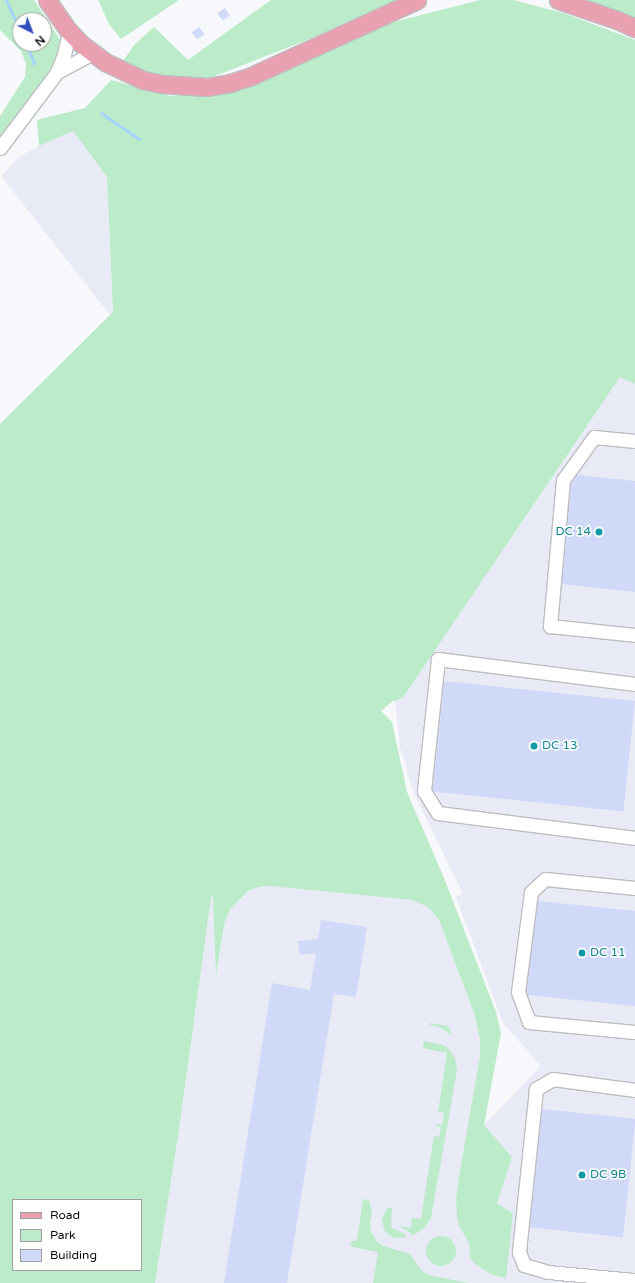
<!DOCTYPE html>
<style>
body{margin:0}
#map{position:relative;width:635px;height:1283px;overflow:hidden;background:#f7f8fb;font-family:"Varela Round",sans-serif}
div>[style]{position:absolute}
.built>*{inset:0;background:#e8eaf5}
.green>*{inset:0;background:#bbebc9}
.round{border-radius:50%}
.stream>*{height:3px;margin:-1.5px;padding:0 1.5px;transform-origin:1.5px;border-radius:1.5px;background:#a5d3fb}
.building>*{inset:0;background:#d1d9f9;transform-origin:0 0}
.roads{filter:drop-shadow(1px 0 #bebec1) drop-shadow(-1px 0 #bebec1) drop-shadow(0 1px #bebec1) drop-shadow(0 -1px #bebec1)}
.minor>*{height:13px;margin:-6.5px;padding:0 6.5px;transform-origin:6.5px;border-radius:6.5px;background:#fff}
.major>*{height:17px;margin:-8.5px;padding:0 8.5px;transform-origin:8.5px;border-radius:8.5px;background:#e9a1b1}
.dots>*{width:11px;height:11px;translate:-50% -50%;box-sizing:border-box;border:2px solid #fff;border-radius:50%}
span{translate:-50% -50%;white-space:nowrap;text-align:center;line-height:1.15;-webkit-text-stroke:3.5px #fff;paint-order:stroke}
.culture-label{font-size:12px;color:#0d838f}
.right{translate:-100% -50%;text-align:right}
.left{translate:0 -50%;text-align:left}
.legend{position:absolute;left:12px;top:1199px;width:130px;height:72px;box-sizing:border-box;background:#fff;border:1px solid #9d9d9e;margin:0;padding:5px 7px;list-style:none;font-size:12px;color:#0b0b0c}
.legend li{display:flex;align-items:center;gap:8px;height:20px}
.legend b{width:20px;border:1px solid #9d9d9e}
.north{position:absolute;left:12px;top:12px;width:40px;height:40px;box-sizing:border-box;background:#fff;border:1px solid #9d9d9e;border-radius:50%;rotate:138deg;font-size:11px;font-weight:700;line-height:16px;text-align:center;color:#0b0b0c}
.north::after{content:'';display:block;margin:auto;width:14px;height:18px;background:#304dbd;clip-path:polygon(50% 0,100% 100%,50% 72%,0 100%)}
</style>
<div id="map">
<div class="built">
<i style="clip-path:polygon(73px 131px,107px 177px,113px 312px,110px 315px,1px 176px,18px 158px,39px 146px)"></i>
<i style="clip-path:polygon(620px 377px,635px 384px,635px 1283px,155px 1283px,178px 1137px,211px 898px,213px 895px,217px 972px,225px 921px,231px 908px,248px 892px,259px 887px,270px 886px,412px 900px,428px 907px,439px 920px,474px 1013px,480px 1039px,480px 1056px,459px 1176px,456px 1199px,459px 1226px,469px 1243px,470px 1257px,474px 1263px,492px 1275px,506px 1278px,497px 1203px,512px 1157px,484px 1125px,541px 1066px,503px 1023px,456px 897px,463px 894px,414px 793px,400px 748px,395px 702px,404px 696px)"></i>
</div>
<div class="green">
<i style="clip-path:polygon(evenodd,0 0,34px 0,65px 47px,0 145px,0 116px,25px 77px,26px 64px,21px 51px,0 30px,0 0,20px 20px,44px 20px,44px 44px,20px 44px,20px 20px)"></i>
<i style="clip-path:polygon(98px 0,179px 0,121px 39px,109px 24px)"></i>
<i style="clip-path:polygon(271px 0,396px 0,312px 38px,205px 80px,154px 80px,120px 65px,135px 44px,154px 27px,188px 60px)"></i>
<i style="clip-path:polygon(evenodd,480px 0,514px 0,566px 14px,635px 40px,635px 384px,620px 377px,404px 696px,395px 702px,394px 700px,381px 711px,392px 722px,407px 792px,444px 878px,496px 1012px,501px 1033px,484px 1125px,512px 1157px,497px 1203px,513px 1214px,506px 1278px,492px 1275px,474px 1263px,470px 1257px,469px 1243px,459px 1226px,457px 1217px,456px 1199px,459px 1176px,480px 1056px,480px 1039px,474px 1013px,439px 920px,428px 907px,412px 900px,270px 886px,259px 887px,248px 891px,231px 908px,225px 921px,216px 975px,213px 895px,211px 898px,178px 1137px,155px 1283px,0 1283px,0 424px,113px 312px,107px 177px,73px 131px,39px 146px,37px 120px,85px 108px,111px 80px,170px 96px,237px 87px,394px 22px,480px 0,13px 1200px,141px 1200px,141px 1270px,13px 1270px,13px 1200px)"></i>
<i style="clip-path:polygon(583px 0,635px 0,635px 20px)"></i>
<i style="clip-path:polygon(430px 1023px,448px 1026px,452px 1035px,439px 1027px,430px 1025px)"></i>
<i style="clip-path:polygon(424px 1041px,443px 1045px,448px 1048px,455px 1058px,457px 1070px,431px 1218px,422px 1230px,411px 1236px,411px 1233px,399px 1226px,411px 1228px,412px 1218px,421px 1219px,434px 1136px,439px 1137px,441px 1127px,436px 1126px,436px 1124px,442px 1125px,444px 1113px,438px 1112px,447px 1053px,423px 1048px)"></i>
<i style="clip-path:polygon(363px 1199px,369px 1200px,372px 1212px,370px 1223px,371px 1232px,377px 1242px,383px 1246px,410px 1254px,421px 1270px,428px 1275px,469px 1283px,373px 1283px,378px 1252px,352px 1247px,350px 1244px,352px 1241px,357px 1240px)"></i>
<i style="clip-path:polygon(387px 1208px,392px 1208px,391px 1227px,406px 1235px,406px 1237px,395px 1238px,389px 1235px,384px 1230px,382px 1219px)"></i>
<i class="round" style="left:426px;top:1236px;width:30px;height:30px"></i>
</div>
<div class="stream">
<i style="left:6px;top:0;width:35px;rotate:66deg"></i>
<i style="left:26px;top:44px;width:21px;rotate:67deg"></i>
<i style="left:101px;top:113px;width:46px;rotate:34.4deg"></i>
</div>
<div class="building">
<i style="left:225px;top:8px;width:9px;height:9px;rotate:58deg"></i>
<i style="left:199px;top:27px;width:9px;height:9px;rotate:54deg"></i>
<i style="clip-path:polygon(577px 475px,635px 481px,635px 592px,562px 584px,571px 483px)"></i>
<i style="left:444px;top:681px;width:192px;height:111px;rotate:6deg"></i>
<i style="clip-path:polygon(538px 901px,635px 911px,635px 1006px,527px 995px,526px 991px)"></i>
<i style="clip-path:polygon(321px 920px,367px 927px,356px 997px,334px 994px,287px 1283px,224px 1283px,272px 983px,310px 990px,316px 953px,300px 955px,298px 941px,318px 939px)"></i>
<i style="left:542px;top:1109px;width:94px;height:119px;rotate:6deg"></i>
</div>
<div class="roads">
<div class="minor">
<i style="left:57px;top:72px;width:40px;rotate:-28deg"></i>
<i style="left:0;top:148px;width:95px;rotate:-53.1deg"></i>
<i style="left:57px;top:72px;width:18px;rotate:-68deg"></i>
<i style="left:64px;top:55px;width:25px;rotate:-78deg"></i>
<i style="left:635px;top:441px;width:41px;rotate:-174.4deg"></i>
<i style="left:594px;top:437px;width:53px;rotate:125.8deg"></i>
<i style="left:563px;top:480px;width:147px;rotate:95.1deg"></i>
<i style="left:550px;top:626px;width:85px;rotate:6deg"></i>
<i style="left:635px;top:684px;width:199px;rotate:-172.8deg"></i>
<i style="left:438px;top:659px;width:133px;rotate:96.1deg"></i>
<i style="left:424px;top:791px;width:26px;rotate:58deg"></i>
<i style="left:438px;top:813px;width:199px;rotate:7.2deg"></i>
<i style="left:635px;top:888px;width:90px;rotate:-174.3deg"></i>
<i style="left:545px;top:879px;width:19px;rotate:137deg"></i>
<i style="left:531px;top:892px;width:101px;rotate:97.4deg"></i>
<i style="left:518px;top:992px;width:32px;rotate:70deg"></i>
<i style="left:529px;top:1022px;width:106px;rotate:5.4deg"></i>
<i style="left:635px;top:1090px;width:83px;rotate:-172.4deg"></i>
<i style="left:553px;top:1079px;width:20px;rotate:150deg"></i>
<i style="left:536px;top:1089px;width:164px;rotate:96deg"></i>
<i style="left:519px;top:1252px;width:14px;rotate:69deg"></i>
<i style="left:524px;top:1265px;width:25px;rotate:16deg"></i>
<i style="left:548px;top:1272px;width:87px;rotate:5.3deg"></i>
</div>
<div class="major">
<i style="left:47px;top:0;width:38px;rotate:55deg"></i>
<i style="left:69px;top:31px;width:16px;rotate:47deg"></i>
<i style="left:80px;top:43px;width:31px;rotate:37deg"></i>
<i style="left:105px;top:62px;width:42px;rotate:25.3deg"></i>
<i style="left:143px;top:80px;width:19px;rotate:12deg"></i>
<i style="left:162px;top:84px;width:45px;rotate:3.8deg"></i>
<i style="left:207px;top:87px;width:23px;rotate:-10deg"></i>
<i style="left:230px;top:83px;width:20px;rotate:-18deg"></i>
<i style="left:249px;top:77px;width:185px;rotate:-24.6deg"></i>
<i style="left:558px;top:0;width:62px;rotate:18.7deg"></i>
<i style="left:617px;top:20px;width:20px;rotate:24deg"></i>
</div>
</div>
<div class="dots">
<i style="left:599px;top:532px;background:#0f9aa8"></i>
<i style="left:534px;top:746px;background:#0f9aa8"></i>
<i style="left:582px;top:953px;background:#0f9aa8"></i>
<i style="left:582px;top:1175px;background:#0f9aa8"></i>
</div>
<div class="culture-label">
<span class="right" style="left:591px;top:532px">DC 14</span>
<span class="left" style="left:542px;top:746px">DC 13</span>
<span class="left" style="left:590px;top:953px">DC 11</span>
<span class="left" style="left:590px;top:1175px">DC 9B</span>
</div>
<ul class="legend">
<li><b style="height:5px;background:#e9a1b1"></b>Road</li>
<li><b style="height:11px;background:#bbebc9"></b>Park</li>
<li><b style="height:11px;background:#d1d9f9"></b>Building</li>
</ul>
<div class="north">N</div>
</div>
